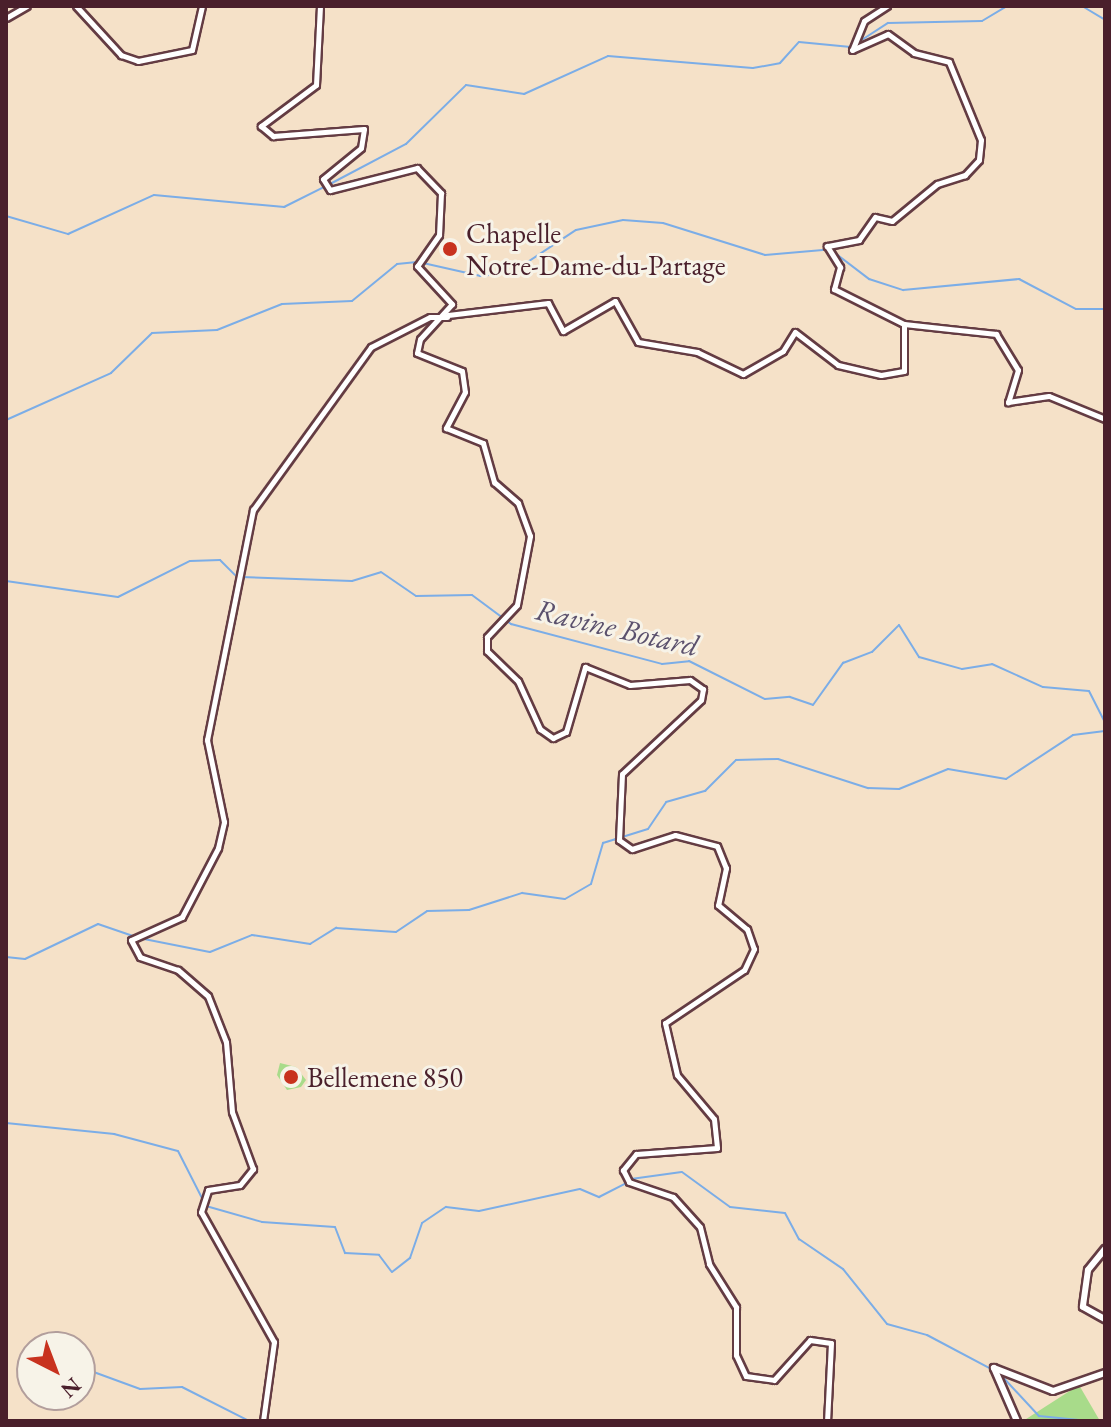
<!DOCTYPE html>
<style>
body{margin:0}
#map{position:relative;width:1111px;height:1427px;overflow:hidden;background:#f5e1c8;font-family:"EB Garamond",serif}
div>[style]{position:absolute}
.green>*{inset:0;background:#a8db8a}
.stream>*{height:2px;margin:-1px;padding:0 1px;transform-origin:1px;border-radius:1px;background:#7bade7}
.roads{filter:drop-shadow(2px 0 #643c43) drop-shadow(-2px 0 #643c43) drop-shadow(0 2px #643c43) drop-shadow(0 -2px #643c43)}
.secondary>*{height:5px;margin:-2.5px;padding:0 2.5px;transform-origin:2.5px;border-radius:2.5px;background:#fff}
.primary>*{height:6px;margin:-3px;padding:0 3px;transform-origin:3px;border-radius:3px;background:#fff}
.dots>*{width:22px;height:22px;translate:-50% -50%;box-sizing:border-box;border:4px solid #f7f3e8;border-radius:50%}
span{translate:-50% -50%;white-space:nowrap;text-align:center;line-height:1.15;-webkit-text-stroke:6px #f7f3e8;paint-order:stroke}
.poi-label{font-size:28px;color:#4a1f2b}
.left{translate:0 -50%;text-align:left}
.water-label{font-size:30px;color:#5b516d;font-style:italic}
.frame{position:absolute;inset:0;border:8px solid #4a1f2b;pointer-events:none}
.north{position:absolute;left:16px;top:1331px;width:80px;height:80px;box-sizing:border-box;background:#f7f3e8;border:2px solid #b29e9c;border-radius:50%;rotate:138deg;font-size:22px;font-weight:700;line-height:32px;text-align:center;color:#4a1f2b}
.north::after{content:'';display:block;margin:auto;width:28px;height:36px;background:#c8321e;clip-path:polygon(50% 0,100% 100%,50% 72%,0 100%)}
</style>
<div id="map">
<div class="green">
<i style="clip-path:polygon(280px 1063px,296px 1067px,306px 1080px,301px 1087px,287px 1090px,277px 1075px)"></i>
<i style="clip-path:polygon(1079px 1385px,1100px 1421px,1023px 1421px)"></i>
</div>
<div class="stream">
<i style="left:1082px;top:6px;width:27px;rotate:31deg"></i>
<i style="left:857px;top:43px;width:37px;rotate:-33deg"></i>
<i style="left:888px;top:23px;width:94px;rotate:-1.2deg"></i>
<i style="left:982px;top:21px;width:29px;rotate:-31deg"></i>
<i style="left:330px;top:184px;width:86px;rotate:-27.8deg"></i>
<i style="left:406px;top:144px;width:84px;rotate:-44.5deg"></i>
<i style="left:466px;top:85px;width:59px;rotate:8.8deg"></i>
<i style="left:524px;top:94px;width:92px;rotate:-24.3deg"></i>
<i style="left:608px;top:56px;width:145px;rotate:4.7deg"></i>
<i style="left:753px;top:68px;width:27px;rotate:-10deg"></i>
<i style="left:780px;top:63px;width:28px;rotate:-48deg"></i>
<i style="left:799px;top:42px;width:52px;rotate:5.5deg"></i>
<i style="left:6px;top:216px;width:65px;rotate:16.2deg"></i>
<i style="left:68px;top:234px;width:94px;rotate:-24.4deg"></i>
<i style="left:154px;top:195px;width:131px;rotate:5.3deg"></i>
<i style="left:284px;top:207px;width:45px;rotate:-26.6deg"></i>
<i style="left:831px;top:250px;width:48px;rotate:37.3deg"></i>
<i style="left:869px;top:279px;width:36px;rotate:18deg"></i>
<i style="left:903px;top:290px;width:117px;rotate:-5.4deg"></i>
<i style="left:1019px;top:279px;width:64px;rotate:27.8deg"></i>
<i style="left:1076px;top:309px;width:29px"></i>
<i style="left:423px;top:263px;width:58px;rotate:12.8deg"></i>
<i style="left:480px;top:276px;width:31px;rotate:-6deg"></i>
<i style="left:511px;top:273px;width:78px;rotate:-33.5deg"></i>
<i style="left:576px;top:230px;width:48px;rotate:-12deg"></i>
<i style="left:623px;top:220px;width:40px;rotate:4.3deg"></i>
<i style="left:663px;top:223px;width:107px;rotate:17.4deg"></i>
<i style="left:765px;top:255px;width:58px;rotate:-4.9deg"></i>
<i style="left:6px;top:420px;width:115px;rotate:-24.1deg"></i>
<i style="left:111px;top:373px;width:57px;rotate:-44.3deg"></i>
<i style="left:152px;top:333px;width:65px;rotate:-2.6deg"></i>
<i style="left:217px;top:330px;width:70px;rotate:-21.8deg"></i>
<i style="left:282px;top:304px;width:70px;rotate:-2.5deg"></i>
<i style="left:352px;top:301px;width:58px;rotate:-39.4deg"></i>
<i style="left:397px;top:264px;width:20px;rotate:-6deg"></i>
<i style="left:241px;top:577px;width:111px;rotate:2.1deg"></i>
<i style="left:352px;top:581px;width:30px;rotate:-17deg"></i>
<i style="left:381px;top:572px;width:42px;rotate:34.4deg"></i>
<i style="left:416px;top:596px;width:56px;rotate:-1deg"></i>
<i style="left:472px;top:595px;width:49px;rotate:36.6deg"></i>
<i style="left:511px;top:624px;width:156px;rotate:14.8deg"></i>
<i style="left:662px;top:664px;width:27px;rotate:-6deg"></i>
<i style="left:689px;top:661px;width:85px;rotate:26.6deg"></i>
<i style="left:765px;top:699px;width:25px;rotate:-5deg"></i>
<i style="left:790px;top:697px;width:24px;rotate:19deg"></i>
<i style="left:813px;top:705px;width:52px;rotate:-54.5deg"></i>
<i style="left:843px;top:663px;width:31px;rotate:-21deg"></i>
<i style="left:872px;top:652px;width:38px;rotate:-45deg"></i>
<i style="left:899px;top:625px;width:38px;rotate:58deg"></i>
<i style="left:919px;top:657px;width:45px;rotate:15.6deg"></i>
<i style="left:962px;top:669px;width:30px;rotate:-9deg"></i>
<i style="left:992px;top:664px;width:56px;rotate:24.3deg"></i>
<i style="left:1043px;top:687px;width:46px;rotate:5deg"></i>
<i style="left:1089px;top:691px;width:35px;rotate:63deg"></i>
<i style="left:6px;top:581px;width:113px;rotate:8.1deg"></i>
<i style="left:118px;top:597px;width:80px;rotate:-26.6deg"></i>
<i style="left:190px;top:561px;width:30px;rotate:-2deg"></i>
<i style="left:220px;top:560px;width:21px;rotate:45deg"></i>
<i style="left:139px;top:938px;width:72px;rotate:11.2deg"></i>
<i style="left:210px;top:952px;width:45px;rotate:-22deg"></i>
<i style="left:252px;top:935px;width:59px;rotate:8.8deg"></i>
<i style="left:310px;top:944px;width:31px;rotate:-32deg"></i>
<i style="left:336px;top:928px;width:60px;rotate:3.8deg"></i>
<i style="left:396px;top:932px;width:37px;rotate:-34deg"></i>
<i style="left:427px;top:911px;width:42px;rotate:-1.4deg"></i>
<i style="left:469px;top:910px;width:56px;rotate:-17.8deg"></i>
<i style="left:522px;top:893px;width:43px;rotate:7.9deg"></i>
<i style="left:565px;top:899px;width:30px;rotate:-30deg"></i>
<i style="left:591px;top:884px;width:43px;rotate:-73.7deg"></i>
<i style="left:603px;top:843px;width:47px;rotate:-17.3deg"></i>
<i style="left:648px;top:829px;width:32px;rotate:-56deg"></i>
<i style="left:666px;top:802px;width:41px;rotate:-15.8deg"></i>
<i style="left:705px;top:791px;width:44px;rotate:-45deg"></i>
<i style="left:736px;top:760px;width:42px;rotate:-1.4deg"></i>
<i style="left:778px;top:759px;width:95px;rotate:17.9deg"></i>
<i style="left:868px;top:788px;width:31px;rotate:2deg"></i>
<i style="left:899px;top:789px;width:53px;rotate:-22.2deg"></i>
<i style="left:948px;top:769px;width:59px;rotate:9.8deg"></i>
<i style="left:1006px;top:779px;width:80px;rotate:-33.3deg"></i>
<i style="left:1073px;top:735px;width:32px;rotate:-7deg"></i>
<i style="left:6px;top:957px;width:19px;rotate:6deg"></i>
<i style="left:25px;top:959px;width:81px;rotate:-25.6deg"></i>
<i style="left:98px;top:924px;width:37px;rotate:19deg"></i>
<i style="left:6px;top:1123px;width:109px;rotate:5.8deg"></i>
<i style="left:114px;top:1134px;width:66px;rotate:14.9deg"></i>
<i style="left:178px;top:1151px;width:62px;rotate:63deg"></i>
<i style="left:206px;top:1206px;width:58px;rotate:15.9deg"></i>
<i style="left:262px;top:1222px;width:73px;rotate:3.9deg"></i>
<i style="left:335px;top:1227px;width:28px;rotate:69deg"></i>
<i style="left:345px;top:1253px;width:34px;rotate:3deg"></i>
<i style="left:379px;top:1255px;width:21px;rotate:53deg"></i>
<i style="left:392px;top:1272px;width:23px;rotate:-38deg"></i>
<i style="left:410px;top:1258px;width:37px;rotate:-71deg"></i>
<i style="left:422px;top:1223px;width:29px;rotate:-34deg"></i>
<i style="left:446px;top:1207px;width:33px;rotate:7deg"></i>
<i style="left:479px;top:1211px;width:103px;rotate:-12.3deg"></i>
<i style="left:580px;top:1189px;width:21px;rotate:23deg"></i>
<i style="left:599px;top:1197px;width:30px;rotate:-27deg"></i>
<i style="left:631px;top:1179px;width:51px;rotate:-7.8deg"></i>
<i style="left:682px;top:1172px;width:59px;rotate:36.1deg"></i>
<i style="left:730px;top:1207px;width:55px;rotate:6.2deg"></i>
<i style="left:785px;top:1213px;width:30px;rotate:62deg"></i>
<i style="left:799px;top:1239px;width:53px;rotate:34.3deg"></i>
<i style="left:843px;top:1269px;width:70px;rotate:51.3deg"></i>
<i style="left:887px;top:1324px;width:41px;rotate:15.4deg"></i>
<i style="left:927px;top:1335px;width:75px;rotate:27.9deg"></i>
<i style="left:39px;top:1341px;width:12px;rotate:31deg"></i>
<i style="left:80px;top:1367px;width:64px;rotate:20.1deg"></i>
<i style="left:140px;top:1389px;width:42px;rotate:-2.7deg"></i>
<i style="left:182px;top:1387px;width:75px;rotate:26.9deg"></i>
<i style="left:999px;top:1373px;width:59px;rotate:47.1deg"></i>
<i style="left:1039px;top:1416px;width:50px;rotate:5.7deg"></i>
</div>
<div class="roads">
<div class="secondary">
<i style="left:76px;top:6px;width:67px;rotate:47.4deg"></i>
<i style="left:121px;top:55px;width:18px;rotate:19deg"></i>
<i style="left:138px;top:61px;width:55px;rotate:-11.5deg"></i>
<i style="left:192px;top:50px;width:45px;rotate:-77.2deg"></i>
<i style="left:320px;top:6px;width:79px;rotate:92.9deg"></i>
<i style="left:316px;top:85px;width:69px;rotate:143.3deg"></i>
<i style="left:261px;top:126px;width:16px;rotate:40deg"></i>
<i style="left:273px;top:136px;width:91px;rotate:-4.4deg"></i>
<i style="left:364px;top:129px;width:19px;rotate:99deg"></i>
<i style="left:361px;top:148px;width:49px;rotate:140.8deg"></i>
<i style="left:323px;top:179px;width:13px;rotate:58deg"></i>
<i style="left:330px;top:190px;width:90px;rotate:-14.2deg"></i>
<i style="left:417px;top:168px;width:35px;rotate:46deg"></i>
<i style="left:441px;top:193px;width:42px;rotate:92.7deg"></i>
<i style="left:439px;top:235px;width:38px;rotate:125deg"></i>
<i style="left:417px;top:266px;width:52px;rotate:47.4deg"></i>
<i style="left:452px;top:304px;width:47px;rotate:132.4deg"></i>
<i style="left:420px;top:339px;width:14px;rotate:102deg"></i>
<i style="left:417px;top:353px;width:48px;rotate:21.8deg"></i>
<i style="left:462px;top:371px;width:21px;rotate:82deg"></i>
<i style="left:465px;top:392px;width:41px;rotate:117.8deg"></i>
<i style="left:446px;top:428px;width:40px;rotate:22deg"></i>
<i style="left:483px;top:443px;width:41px;rotate:74.2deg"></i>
<i style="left:494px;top:482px;width:32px;rotate:41deg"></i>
<i style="left:518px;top:503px;width:35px;rotate:70deg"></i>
<i style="left:530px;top:536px;width:70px;rotate:100.7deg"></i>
<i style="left:517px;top:605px;width:44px;rotate:133.2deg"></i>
<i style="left:487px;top:637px;width:14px;rotate:90deg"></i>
<i style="left:487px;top:651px;width:43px;rotate:44.1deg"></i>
<i style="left:518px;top:681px;width:53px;rotate:65.4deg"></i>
<i style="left:540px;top:729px;width:16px;rotate:35deg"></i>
<i style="left:553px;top:738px;width:14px;rotate:-25deg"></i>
<i style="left:566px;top:732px;width:68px;rotate:-73.7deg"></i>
<i style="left:585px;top:667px;width:48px;rotate:21.8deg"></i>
<i style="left:630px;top:685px;width:60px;rotate:-4.8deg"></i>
<i style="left:690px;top:680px;width:16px;rotate:35deg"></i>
<i style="left:703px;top:689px;width:11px;rotate:100deg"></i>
<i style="left:701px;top:700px;width:108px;rotate:136.9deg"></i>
<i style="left:622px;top:774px;width:66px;rotate:92.6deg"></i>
<i style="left:619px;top:840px;width:16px;rotate:35deg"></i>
<i style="left:632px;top:849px;width:45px;rotate:-18deg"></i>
<i style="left:675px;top:835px;width:43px;rotate:14.7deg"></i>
<i style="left:717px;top:846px;width:24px;rotate:68deg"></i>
<i style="left:726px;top:868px;width:38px;rotate:102deg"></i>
<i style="left:718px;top:905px;width:38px;rotate:40deg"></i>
<i style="left:747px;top:929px;width:21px;rotate:71deg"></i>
<i style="left:754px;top:949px;width:23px;rotate:115deg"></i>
<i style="left:744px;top:970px;width:95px;rotate:146.1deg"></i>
<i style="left:665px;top:1023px;width:53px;rotate:77deg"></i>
<i style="left:677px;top:1075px;width:57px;rotate:49.9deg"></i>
<i style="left:714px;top:1119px;width:29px;rotate:84deg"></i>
<i style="left:717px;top:1148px;width:81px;rotate:175.8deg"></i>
<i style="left:636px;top:1154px;width:21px;rotate:129deg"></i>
<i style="left:623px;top:1170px;width:13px;rotate:63deg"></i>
<i style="left:629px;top:1182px;width:46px;rotate:18.8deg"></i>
<i style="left:673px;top:1197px;width:40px;rotate:48deg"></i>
<i style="left:700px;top:1227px;width:38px;rotate:76deg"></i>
<i style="left:709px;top:1264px;width:51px;rotate:57.9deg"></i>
<i style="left:736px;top:1307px;width:48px;rotate:90deg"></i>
<i style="left:736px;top:1355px;width:23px;rotate:65deg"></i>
<i style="left:746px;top:1376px;width:28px;rotate:8deg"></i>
<i style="left:774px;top:1380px;width:54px;rotate:-48deg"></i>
<i style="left:810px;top:1340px;width:21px;rotate:8deg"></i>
<i style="left:831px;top:1343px;width:78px;rotate:92.9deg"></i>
<i style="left:887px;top:6px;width:27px;rotate:147deg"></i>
<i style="left:864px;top:21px;width:31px;rotate:112deg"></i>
<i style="left:852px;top:50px;width:39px;rotate:-24deg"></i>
<i style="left:888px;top:34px;width:32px;rotate:36deg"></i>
<i style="left:914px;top:53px;width:36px;rotate:14deg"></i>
<i style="left:949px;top:62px;width:84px;rotate:67.7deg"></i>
<i style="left:981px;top:140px;width:20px;rotate:96deg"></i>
<i style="left:979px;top:160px;width:21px;rotate:133deg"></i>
<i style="left:965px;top:175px;width:29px;rotate:162deg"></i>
<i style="left:937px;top:184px;width:58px;rotate:140.6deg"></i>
<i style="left:892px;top:221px;width:17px;rotate:-167deg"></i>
<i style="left:875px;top:217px;width:28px;rotate:125deg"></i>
<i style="left:859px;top:240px;width:33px;rotate:169deg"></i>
<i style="left:827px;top:246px;width:25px;rotate:58deg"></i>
<i style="left:840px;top:267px;width:23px;rotate:105deg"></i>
<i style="left:834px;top:289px;width:78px;rotate:26.6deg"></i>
<i style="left:6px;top:18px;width:24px;rotate:-30deg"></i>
<i style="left:448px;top:315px;width:101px;rotate:-6.8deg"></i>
<i style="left:548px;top:303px;width:32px;rotate:62deg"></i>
<i style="left:563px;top:331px;width:60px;rotate:-30deg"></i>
<i style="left:615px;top:301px;width:47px;rotate:60.7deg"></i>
<i style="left:638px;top:342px;width:60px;rotate:9.6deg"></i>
<i style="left:697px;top:352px;width:51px;rotate:25.6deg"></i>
<i style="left:743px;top:374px;width:46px;rotate:-29.9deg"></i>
<i style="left:783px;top:351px;width:22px;rotate:-58deg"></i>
<i style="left:795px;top:332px;width:54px;rotate:37.5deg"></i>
<i style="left:838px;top:365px;width:44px;rotate:13.1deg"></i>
<i style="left:881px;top:375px;width:23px;rotate:-10deg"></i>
<i style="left:904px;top:371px;width:47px;rotate:-90deg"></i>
<i style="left:904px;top:324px;width:93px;rotate:6.2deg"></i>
<i style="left:996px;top:334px;width:42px;rotate:58.6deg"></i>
<i style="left:1018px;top:370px;width:34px;rotate:107deg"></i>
<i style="left:1008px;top:402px;width:41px;rotate:-8.3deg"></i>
<i style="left:1049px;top:396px;width:61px;rotate:22.3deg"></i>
<i style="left:263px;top:1421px;width:80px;rotate:-82.1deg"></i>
<i style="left:274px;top:1342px;width:149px;rotate:-119.3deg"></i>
<i style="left:201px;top:1212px;width:23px;rotate:-72deg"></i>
<i style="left:208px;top:1190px;width:32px;rotate:-9deg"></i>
<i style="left:240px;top:1185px;width:21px;rotate:-51deg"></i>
<i style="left:253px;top:1169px;width:61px;rotate:-110.2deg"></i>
<i style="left:232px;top:1112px;width:70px;rotate:-94.9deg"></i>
<i style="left:226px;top:1042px;width:49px;rotate:-111.4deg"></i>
<i style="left:208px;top:996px;width:40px;rotate:-139deg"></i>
<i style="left:178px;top:970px;width:40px;rotate:-161.1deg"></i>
<i style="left:140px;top:957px;width:19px;rotate:-118deg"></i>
<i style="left:131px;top:940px;width:56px;rotate:-24.3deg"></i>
<i style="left:182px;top:917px;width:78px;rotate:-62.4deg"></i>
<i style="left:218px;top:848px;width:27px;rotate:-77deg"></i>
<i style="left:224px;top:822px;width:84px;rotate:-101.7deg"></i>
<i style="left:207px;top:740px;width:235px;rotate:-78.7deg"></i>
<i style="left:253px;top:510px;width:201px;rotate:-54.1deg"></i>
<i style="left:371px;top:347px;width:66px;rotate:-27deg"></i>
<i style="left:430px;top:317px;width:17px"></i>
</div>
<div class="primary">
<i style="left:1105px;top:1249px;width:27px;rotate:129deg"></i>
<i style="left:1088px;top:1270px;width:37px;rotate:98deg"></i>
<i style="left:1083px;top:1307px;width:25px;rotate:29deg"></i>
<i style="left:1017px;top:1421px;width:58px;rotate:-113.5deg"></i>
<i style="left:994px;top:1368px;width:63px;rotate:21.3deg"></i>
<i style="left:1053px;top:1391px;width:55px;rotate:-19.1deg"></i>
</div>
</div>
<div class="dots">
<i style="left:450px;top:249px;background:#c8321e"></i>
<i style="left:291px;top:1077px;background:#c8321e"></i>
</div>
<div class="poi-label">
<span class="left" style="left:466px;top:249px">Chapelle<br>Notre-Dame-du-Partage</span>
<span class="left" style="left:307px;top:1077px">Bellemene 850</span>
</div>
<div class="water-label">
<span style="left:617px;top:628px;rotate:13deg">Ravine Botard</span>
</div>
<div class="frame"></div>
<div class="north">N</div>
</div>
